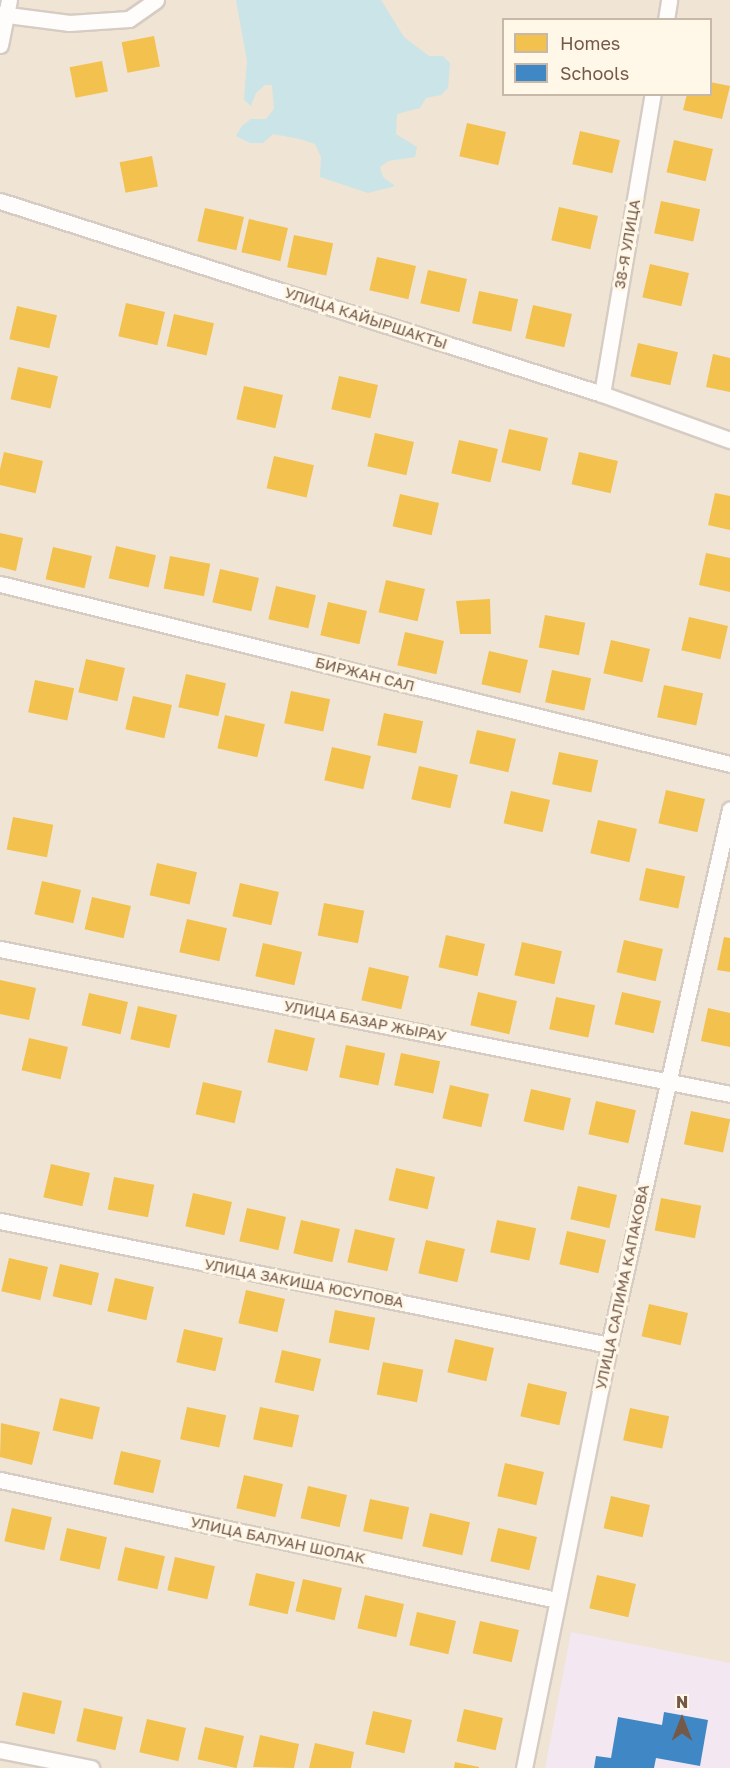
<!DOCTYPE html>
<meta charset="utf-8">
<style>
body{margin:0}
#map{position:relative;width:730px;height:1768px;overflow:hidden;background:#f6f1e8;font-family:"Golos Text",sans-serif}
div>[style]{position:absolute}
.residential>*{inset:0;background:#f0e4d5}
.education>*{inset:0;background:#f3e7f1}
.water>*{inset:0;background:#cae4e7}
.homes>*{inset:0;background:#f2c14e;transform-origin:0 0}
.schools>*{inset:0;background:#3f88c5}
.roads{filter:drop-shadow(2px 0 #d6ccc3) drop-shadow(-2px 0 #d6ccc3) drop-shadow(0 2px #d6ccc3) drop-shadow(0 -2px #d6ccc3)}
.minor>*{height:15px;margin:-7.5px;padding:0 7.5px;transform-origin:7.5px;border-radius:7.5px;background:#fefdfc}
span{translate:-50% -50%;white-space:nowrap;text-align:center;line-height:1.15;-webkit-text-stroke:6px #fff7e8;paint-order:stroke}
.street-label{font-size:15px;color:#745948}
.legend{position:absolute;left:502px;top:18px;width:210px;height:78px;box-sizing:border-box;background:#fff7e8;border:2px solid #c7b8a8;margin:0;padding:8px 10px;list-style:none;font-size:18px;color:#745948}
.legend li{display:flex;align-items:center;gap:12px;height:30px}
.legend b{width:30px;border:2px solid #c7b8a8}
.north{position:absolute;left:652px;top:1690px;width:60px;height:60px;-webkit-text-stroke:4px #fff7e8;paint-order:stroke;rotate:0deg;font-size:16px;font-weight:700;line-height:24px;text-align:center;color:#745948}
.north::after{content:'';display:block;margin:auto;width:21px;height:27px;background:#745948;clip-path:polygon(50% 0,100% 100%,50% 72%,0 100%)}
</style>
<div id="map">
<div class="residential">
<i style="clip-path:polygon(evenodd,0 0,730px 0,730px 1768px,0 1768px,0 0,504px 20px,710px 20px,710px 94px,504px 94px,504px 20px)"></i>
</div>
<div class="education">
<i style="clip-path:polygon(571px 1632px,730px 1663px,730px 1768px,545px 1768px)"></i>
</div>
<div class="water">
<i style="clip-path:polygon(236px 0,381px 0,404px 37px,429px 56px,443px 56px,450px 63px,448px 88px,441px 95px,426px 98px,420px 108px,397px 114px,396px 134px,417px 147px,415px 157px,388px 161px,380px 167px,383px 177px,395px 186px,368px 193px,320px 177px,321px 157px,315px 144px,300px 139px,273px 134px,263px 143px,250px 143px,236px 136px,242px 126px,251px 119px,266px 119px,274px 109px,272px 85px,265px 85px,256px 93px,251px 106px,244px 100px,247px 61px)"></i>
</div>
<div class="homes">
<i style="left:154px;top:36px;width:31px;height:33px;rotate:79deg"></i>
<i style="left:102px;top:61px;width:31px;height:33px;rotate:79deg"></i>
<i style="clip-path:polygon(710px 82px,730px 86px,722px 119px,683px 110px,687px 94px,710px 94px)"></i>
<i style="left:467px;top:123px;width:40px;height:34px;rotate:13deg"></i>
<i style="left:580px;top:131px;width:41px;height:34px;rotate:13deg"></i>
<i style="left:674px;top:140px;width:40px;height:33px;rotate:13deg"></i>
<i style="left:152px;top:156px;width:31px;height:33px;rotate:79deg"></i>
<i style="left:661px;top:201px;width:40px;height:33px;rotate:12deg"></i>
<i style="left:559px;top:207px;width:40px;height:34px;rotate:13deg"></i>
<i style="left:205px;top:208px;width:40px;height:34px;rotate:13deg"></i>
<i style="left:249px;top:219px;width:40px;height:34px;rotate:13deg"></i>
<i style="left:294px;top:235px;width:40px;height:33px;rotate:12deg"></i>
<i style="left:377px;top:257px;width:40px;height:34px;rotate:13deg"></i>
<i style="left:650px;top:264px;width:40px;height:34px;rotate:13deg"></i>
<i style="left:428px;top:270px;width:40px;height:34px;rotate:13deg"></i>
<i style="left:479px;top:291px;width:40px;height:33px;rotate:12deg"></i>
<i style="left:126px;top:303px;width:40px;height:34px;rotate:13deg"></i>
<i style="left:533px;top:305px;width:40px;height:34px;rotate:13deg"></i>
<i style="left:17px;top:306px;width:41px;height:34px;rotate:13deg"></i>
<i style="left:174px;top:314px;width:41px;height:33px;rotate:13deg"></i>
<i style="left:638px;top:343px;width:41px;height:34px;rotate:13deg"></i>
<i style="clip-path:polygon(713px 354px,730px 358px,730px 392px,706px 387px)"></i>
<i style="left:18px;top:367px;width:41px;height:33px;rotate:13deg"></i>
<i style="left:339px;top:376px;width:40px;height:34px;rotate:13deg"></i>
<i style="left:244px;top:386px;width:40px;height:34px;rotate:13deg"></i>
<i style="left:509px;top:429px;width:40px;height:34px;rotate:13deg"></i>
<i style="left:375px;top:433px;width:40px;height:34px;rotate:13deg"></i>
<i style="left:459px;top:440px;width:40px;height:34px;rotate:13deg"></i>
<i style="left:4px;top:452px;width:40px;height:33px;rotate:13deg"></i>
<i style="left:579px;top:452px;width:40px;height:33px;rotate:13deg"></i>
<i style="left:274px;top:456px;width:41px;height:33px;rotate:13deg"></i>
<i style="clip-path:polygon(715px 493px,730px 496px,730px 530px,708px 525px)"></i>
<i style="left:400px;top:494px;width:40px;height:33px;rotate:13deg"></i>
<i style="clip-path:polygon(0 533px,23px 538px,16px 571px,0 567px)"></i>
<i style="left:116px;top:546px;width:41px;height:33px;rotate:13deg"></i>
<i style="left:53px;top:547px;width:40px;height:33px;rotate:13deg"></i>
<i style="clip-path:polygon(706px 553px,730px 558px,730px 592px,699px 585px)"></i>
<i style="left:170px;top:556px;width:41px;height:33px;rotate:11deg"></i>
<i style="left:220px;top:569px;width:40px;height:34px;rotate:13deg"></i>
<i style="left:386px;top:580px;width:40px;height:33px;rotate:13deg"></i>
<i style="left:276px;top:586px;width:41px;height:34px;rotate:13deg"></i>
<i style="clip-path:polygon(490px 599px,491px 634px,460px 634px,456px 601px)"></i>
<i style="left:328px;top:602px;width:40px;height:34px;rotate:13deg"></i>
<i style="left:545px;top:615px;width:41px;height:33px;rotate:11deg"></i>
<i style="left:689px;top:617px;width:40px;height:34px;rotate:13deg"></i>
<i style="left:405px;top:632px;width:40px;height:34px;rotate:13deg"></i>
<i style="left:611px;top:640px;width:40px;height:34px;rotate:13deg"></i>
<i style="left:489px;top:651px;width:40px;height:34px;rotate:13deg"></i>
<i style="left:86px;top:659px;width:40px;height:34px;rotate:13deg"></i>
<i style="left:552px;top:670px;width:40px;height:33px;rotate:12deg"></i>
<i style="left:186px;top:674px;width:41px;height:34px;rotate:13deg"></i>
<i style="left:35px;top:680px;width:40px;height:33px;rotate:12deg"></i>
<i style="left:664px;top:685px;width:40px;height:33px;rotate:12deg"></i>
<i style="left:291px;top:691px;width:40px;height:33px;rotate:12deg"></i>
<i style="left:133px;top:696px;width:40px;height:34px;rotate:13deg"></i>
<i style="left:384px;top:713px;width:40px;height:33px;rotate:12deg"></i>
<i style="left:225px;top:715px;width:41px;height:34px;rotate:13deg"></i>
<i style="left:477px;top:730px;width:40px;height:34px;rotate:13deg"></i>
<i style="left:332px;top:747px;width:40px;height:34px;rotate:13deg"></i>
<i style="left:559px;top:752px;width:40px;height:33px;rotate:12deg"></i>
<i style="left:419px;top:766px;width:40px;height:34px;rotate:13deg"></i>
<i style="left:666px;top:790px;width:40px;height:34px;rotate:13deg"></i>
<i style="left:511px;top:791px;width:40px;height:33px;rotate:13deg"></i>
<i style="left:13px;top:817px;width:41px;height:33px;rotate:11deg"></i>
<i style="left:598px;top:820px;width:40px;height:34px;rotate:13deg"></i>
<i style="left:157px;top:863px;width:41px;height:33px;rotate:13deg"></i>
<i style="left:646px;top:868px;width:40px;height:33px;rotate:12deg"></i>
<i style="left:42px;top:881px;width:40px;height:34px;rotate:13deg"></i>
<i style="left:240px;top:883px;width:40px;height:34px;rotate:13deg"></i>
<i style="left:92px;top:897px;width:40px;height:33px;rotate:13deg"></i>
<i style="left:324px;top:903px;width:41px;height:33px;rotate:11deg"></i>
<i style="left:187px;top:919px;width:41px;height:34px;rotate:13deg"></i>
<i style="left:446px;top:935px;width:40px;height:33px;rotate:13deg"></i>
<i style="clip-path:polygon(724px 937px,730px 938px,730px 972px,717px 970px)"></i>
<i style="left:624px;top:940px;width:40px;height:33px;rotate:13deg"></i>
<i style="left:522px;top:942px;width:41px;height:34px;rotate:13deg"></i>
<i style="left:263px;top:943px;width:40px;height:34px;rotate:13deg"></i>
<i style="left:369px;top:967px;width:41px;height:34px;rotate:13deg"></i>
<i style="clip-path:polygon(0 980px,36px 988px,29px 1020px,0 1014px)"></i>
<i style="left:478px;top:992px;width:40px;height:34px;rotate:13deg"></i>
<i style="left:622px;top:992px;width:40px;height:33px;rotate:13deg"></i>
<i style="left:89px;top:993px;width:40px;height:33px;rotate:13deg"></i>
<i style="left:556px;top:997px;width:40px;height:33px;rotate:12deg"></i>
<i style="left:138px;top:1006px;width:40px;height:34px;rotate:13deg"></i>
<i style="clip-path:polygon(708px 1008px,730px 1013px,730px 1047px,701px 1041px)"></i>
<i style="left:275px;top:1029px;width:41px;height:34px;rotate:13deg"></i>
<i style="left:29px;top:1038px;width:40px;height:33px;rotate:13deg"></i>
<i style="left:346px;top:1045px;width:40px;height:33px;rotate:12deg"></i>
<i style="left:401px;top:1053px;width:40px;height:33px;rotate:12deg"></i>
<i style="left:203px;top:1082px;width:40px;height:33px;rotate:13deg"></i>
<i style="left:450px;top:1085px;width:40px;height:34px;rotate:13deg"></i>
<i style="left:531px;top:1089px;width:41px;height:33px;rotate:13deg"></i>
<i style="left:596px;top:1101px;width:41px;height:34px;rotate:13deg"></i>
<i style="left:691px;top:1111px;width:40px;height:34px;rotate:12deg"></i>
<i style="left:51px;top:1164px;width:40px;height:34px;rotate:13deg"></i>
<i style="left:396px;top:1168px;width:40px;height:33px;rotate:13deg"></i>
<i style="left:114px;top:1177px;width:41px;height:33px;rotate:11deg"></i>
<i style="left:578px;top:1186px;width:40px;height:34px;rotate:13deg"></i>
<i style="left:193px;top:1193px;width:40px;height:34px;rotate:13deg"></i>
<i style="left:661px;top:1198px;width:41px;height:33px;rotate:11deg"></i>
<i style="left:247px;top:1208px;width:40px;height:34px;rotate:13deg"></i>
<i style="left:301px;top:1220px;width:40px;height:34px;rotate:13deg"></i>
<i style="left:497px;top:1220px;width:40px;height:33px;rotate:12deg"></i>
<i style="left:355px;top:1229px;width:41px;height:34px;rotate:13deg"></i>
<i style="left:567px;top:1231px;width:40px;height:34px;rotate:13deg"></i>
<i style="left:426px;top:1240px;width:40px;height:34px;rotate:13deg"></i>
<i style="left:9px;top:1258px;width:40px;height:34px;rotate:13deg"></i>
<i style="left:60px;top:1264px;width:40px;height:33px;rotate:13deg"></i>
<i style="left:115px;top:1278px;width:40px;height:34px;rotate:13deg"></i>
<i style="left:246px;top:1290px;width:40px;height:34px;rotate:13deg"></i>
<i style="left:649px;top:1304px;width:40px;height:33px;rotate:13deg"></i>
<i style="left:335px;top:1310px;width:41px;height:33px;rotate:11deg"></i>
<i style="left:184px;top:1329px;width:40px;height:34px;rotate:13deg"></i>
<i style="left:455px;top:1339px;width:40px;height:34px;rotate:13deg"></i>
<i style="left:282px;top:1350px;width:40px;height:33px;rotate:13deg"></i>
<i style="left:383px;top:1362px;width:41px;height:33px;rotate:11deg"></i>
<i style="left:528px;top:1383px;width:40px;height:34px;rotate:13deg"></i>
<i style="left:60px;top:1398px;width:41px;height:33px;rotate:13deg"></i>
<i style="left:187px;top:1407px;width:40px;height:33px;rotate:12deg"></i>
<i style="left:260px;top:1407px;width:40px;height:33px;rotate:12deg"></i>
<i style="left:630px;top:1408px;width:40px;height:33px;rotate:12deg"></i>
<i style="clip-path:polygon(1px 1423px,40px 1432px,32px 1465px,0 1457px)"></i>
<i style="left:121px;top:1451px;width:41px;height:34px;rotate:13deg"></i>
<i style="left:505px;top:1463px;width:40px;height:34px;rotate:13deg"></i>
<i style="left:244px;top:1475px;width:40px;height:34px;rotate:13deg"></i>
<i style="left:308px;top:1486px;width:40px;height:33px;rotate:13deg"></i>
<i style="left:611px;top:1496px;width:40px;height:33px;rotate:13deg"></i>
<i style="left:370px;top:1499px;width:40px;height:33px;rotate:12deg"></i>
<i style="left:12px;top:1508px;width:41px;height:34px;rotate:13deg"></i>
<i style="left:430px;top:1513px;width:41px;height:34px;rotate:13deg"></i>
<i style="left:67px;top:1528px;width:41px;height:33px;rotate:13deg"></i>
<i style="left:498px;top:1528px;width:40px;height:34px;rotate:13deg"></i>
<i style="left:125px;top:1547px;width:41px;height:34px;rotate:13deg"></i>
<i style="left:175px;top:1557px;width:41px;height:34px;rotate:13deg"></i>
<i style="left:256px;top:1573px;width:40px;height:33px;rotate:13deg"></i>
<i style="left:597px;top:1575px;width:40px;height:34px;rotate:13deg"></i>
<i style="left:303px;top:1579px;width:40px;height:33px;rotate:13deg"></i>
<i style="left:365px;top:1595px;width:40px;height:34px;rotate:13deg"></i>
<i style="left:417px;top:1612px;width:40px;height:34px;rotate:13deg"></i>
<i style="left:480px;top:1621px;width:40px;height:33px;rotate:13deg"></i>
<i style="left:23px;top:1692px;width:40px;height:34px;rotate:13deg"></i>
<i style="left:84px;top:1708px;width:40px;height:34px;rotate:13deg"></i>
<i style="left:464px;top:1709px;width:40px;height:33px;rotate:13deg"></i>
<i style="left:373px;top:1711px;width:40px;height:34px;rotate:13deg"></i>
<i style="left:147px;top:1719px;width:40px;height:34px;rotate:13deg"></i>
<i style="left:205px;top:1727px;width:40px;height:33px;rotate:13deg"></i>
<i style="clip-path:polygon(260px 1735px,299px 1744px,294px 1768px,253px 1767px)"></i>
<i style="clip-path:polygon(315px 1743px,354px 1752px,351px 1768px,309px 1768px)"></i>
<i style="clip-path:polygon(455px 1762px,479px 1767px,479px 1768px,454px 1768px)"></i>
</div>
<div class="schools">
<i style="clip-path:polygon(664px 1712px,708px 1720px,700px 1766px,656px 1758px,654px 1768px,594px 1768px,596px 1756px,611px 1758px,618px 1717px,662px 1725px)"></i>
</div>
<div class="roads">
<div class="minor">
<i style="left:0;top:14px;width:70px;rotate:7.4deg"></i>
<i style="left:69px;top:23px;width:60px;rotate:-3.8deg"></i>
<i style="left:129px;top:19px;width:33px;rotate:-35deg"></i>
<i style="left:666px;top:20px;width:20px;rotate:-81deg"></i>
<i style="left:0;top:45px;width:46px;rotate:-78.7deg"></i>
<i style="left:0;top:201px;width:632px;rotate:17.78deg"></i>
<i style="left:602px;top:394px;width:136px;rotate:19.8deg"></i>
<i style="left:602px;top:394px;width:304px;rotate:-80.4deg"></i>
<i style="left:0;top:584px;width:752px;rotate:13.85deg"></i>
<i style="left:0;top:949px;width:744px;rotate:11.23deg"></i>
<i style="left:0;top:1221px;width:621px;rotate:11.51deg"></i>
<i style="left:0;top:1480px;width:570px;rotate:12.16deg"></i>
<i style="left:0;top:1750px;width:93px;rotate:11.2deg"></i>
<i style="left:524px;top:1768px;width:431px;rotate:-78.6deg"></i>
<i style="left:609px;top:1345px;width:549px;rotate:-77.28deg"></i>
</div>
</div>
<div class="street-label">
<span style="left:627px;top:244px;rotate:-80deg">38-Я УЛИЦА</span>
<span style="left:366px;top:318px;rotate:18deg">УЛИЦА КАЙЫРШАКТЫ</span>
<span style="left:365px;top:674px;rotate:14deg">БИРЖАН САЛ</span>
<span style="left:365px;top:1021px;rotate:11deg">УЛИЦА БАЗАР ЖЫРАУ</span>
<span style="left:304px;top:1283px;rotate:11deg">УЛИЦА ЗАКИША ЮСУПОВА</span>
<span style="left:622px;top:1287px;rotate:-78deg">УЛИЦА САЛИМА КАПАКОВА</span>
<span style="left:278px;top:1540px;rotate:12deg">УЛИЦА БАЛУАН ШОЛАК</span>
</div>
<ul class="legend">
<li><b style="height:16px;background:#f2c14e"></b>Homes</li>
<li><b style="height:16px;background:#3f88c5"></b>Schools</li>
</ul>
<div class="north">N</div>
</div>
